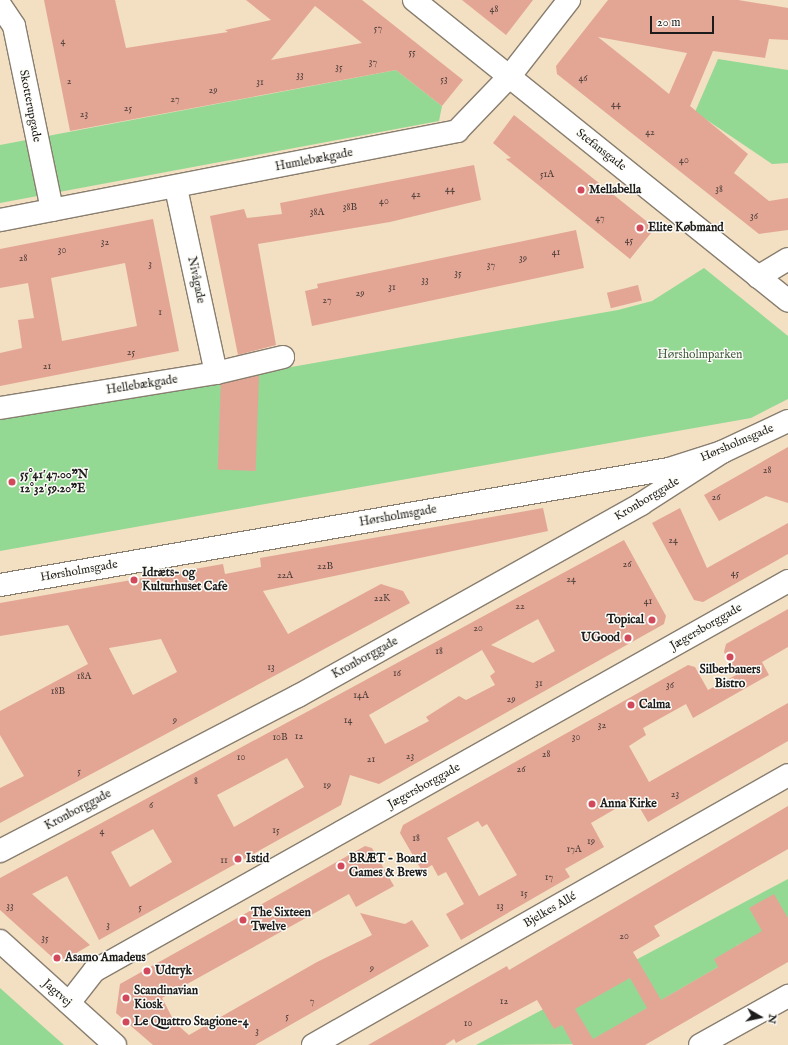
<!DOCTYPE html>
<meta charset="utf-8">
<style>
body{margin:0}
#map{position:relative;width:788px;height:1045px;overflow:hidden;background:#f3dfc2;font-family:"IM FELL English",serif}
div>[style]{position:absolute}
.green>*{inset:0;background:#93d993}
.building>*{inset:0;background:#e3a695;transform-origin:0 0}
.roads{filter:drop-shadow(1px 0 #887e6f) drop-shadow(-1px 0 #887e6f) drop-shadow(0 1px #887e6f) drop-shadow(0 -1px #887e6f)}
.minor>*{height:22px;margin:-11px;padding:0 11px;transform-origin:11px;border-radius:11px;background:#fff}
.tertiary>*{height:22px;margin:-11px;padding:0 11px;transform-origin:11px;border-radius:11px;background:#fff}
.dots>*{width:11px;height:11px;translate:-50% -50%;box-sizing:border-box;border:2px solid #fdfcf7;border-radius:50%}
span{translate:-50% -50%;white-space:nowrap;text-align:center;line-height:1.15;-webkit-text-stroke:3px #fdfcf7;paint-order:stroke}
.number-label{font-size:10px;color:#4e3e3a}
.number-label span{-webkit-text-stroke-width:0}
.street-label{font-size:12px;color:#1c1c1c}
.poi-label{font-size:12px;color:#1c1c1c;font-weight:700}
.left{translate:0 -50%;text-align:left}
.right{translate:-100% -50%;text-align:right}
.park-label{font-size:12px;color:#465e46}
.north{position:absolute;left:740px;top:997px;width:40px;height:40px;-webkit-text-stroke:3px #fdfcf7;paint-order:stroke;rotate:99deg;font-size:11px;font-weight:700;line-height:16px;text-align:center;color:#1c1c1c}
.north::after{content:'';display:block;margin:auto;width:14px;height:18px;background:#1c1c1c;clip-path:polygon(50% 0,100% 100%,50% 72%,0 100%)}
.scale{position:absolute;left:650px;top:16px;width:64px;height:18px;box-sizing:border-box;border:2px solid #1c1c1c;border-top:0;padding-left:5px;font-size:12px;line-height:14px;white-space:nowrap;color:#1c1c1c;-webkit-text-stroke:3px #fdfcf7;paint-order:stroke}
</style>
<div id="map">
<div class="green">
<i style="clip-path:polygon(718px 59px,788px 70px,788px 163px,772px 164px,695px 112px)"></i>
<i style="clip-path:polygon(396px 70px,442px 106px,439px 121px,0 203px,0 145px)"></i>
<i style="clip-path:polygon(704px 268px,788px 336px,788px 399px,751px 418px,0 551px,0 418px,618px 310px,652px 301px)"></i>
<i style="clip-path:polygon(788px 879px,788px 921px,742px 943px,736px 946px,737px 956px,586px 1044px,476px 1045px)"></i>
<i style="clip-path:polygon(0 988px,47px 1030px,64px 1045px,0 1045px)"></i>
</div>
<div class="building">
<i style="clip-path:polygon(evenodd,44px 0,115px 0,126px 48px,228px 32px,225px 30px,271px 20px,246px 0,362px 0,463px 80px,442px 106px,396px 70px,70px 131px,44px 0,315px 6px,362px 43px,271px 60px,315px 6px)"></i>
<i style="clip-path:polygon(462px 0,533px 0,506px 35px)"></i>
<i style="clip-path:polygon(evenodd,608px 0,738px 0,788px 8px,788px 40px,769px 39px,765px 58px,713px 51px,690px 106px,748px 154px,734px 173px,769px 201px,788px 198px,788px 230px,759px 234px,557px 74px,556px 66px,608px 0,598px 37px,687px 53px,669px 94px,652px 80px,598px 37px)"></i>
<i style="clip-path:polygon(514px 115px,655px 228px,630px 259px,506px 159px,511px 158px,493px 143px)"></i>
<i style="clip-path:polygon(474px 165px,481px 200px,390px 222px,258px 244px,276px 345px,238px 355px,210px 216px,244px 209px,247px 218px,282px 214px,280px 203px)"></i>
<i style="clip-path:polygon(evenodd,153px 219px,179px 351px,0 386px,0 353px,22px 348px,18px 320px,34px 318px,28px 283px,0 288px,0 249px,153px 219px,125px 263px,137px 326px,62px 341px,51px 278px,125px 263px)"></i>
<i style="clip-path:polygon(576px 230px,584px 268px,312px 326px,305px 291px,318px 288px,317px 284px)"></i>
<i style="left:638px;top:285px;width:16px;height:32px;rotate:76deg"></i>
<i style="left:259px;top:376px;width:95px;height:38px;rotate:92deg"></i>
<i style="clip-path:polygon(788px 447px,788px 503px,766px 496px,719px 521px,704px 495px)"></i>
<i style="clip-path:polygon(evenodd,543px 508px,548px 531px,263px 591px,288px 634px,381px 584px,403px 591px,410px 603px,0 823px,0 788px,24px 776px,0 735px,0 711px,88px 664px,68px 625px,0 636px,0 603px,223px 564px,225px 574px,261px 567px,260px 558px,543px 508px,161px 639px,177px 672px,133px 695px,109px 648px,161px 639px)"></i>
<i style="clip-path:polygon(680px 508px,707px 568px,788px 523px,788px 554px,703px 602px,694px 600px,652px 523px)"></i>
<i style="clip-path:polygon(evenodd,624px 540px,666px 616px,664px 624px,379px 784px,350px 775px,341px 805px,99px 940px,67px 876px,32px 894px,90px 945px,66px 959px,52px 957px,0 910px,0 878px,624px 540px,538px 619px,555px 651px,533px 663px,491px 645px,538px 619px,624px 540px,482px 650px,495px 672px,490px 676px,495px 685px,466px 700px,459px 696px,426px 717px,429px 721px,385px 744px,369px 715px,482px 650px,624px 540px,287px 758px,304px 787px,234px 827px,217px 795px,287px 758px,624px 540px,153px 829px,172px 862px,130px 887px,111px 852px,153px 829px)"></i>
<i style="clip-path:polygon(evenodd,788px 609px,788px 647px,762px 662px,769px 675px,693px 718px,686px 704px,643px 728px,646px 735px,629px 746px,649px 782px,788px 703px,788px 741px,648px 822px,634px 798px,591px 823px,604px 847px,565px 869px,570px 877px,461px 940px,446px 914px,464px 904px,446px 872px,438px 876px,432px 865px,422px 871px,400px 833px,403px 825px,688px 665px,695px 667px,708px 690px,736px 675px,724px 652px,726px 644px,788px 609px,478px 821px,482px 827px,487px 824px,517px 875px,479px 896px,447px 838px,478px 821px)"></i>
<i style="clip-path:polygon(evenodd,788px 806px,788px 849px,654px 926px,660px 936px,633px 952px,661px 1000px,718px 967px,714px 959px,762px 931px,749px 908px,774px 894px,788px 918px,788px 962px,645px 1045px,573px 1045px,562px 1025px,554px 1029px,537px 1000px,456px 1043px,454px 1039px,445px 1045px,368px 1045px,507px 966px,509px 970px,788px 806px,630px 978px,647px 1008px,593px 1039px,575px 1009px,630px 978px)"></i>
<i style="clip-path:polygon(365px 846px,372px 848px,394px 886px,356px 907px,349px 894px,162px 998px,175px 1023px,189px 1035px,317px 962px,372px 935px,360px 913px,405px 924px,412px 920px,429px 946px,255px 1045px,153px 1045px,116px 1013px,120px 984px)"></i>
</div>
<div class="roads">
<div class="minor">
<i style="left:414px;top:0;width:480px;rotate:38.8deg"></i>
<i style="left:0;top:5px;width:25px;rotate:56deg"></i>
<i style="left:14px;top:26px;width:188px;rotate:78.3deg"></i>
<i style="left:176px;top:188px;width:189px;rotate:77.8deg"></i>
<i style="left:0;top:220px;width:466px;rotate:-11deg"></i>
<i style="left:457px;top:131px;width:75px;rotate:-46.1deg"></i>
<i style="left:509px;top:77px;width:98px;rotate:-52.1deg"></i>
<i style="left:758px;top:277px;width:35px;rotate:-31deg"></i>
<i style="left:0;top:408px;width:219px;rotate:-9.2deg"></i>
<i style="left:216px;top:373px;width:69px;rotate:-13.4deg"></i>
<i style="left:0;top:585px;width:679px;rotate:-9.84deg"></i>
<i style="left:669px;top:469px;width:56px;rotate:-17.8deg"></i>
<i style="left:722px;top:452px;width:73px;rotate:-25.2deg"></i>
<i style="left:0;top:851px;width:336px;rotate:-27.5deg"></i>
<i style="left:298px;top:696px;width:393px;rotate:-29.2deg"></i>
<i style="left:641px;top:504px;width:96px;rotate:-32.7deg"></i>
<i style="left:69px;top:1003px;width:41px;rotate:-52deg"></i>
<i style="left:94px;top:971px;width:796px;rotate:-29.33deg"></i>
<i style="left:313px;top:1045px;width:546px;rotate:-29.61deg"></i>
<i style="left:700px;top:1045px;width:101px;rotate:-29.1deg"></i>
</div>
<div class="tertiary">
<i style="left:0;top:941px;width:155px;rotate:42.1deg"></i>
</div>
</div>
<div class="dots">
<i style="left:581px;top:190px;background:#d1495b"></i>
<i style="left:640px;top:228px;background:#d1495b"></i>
<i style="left:12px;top:482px;background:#d1495b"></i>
<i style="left:134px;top:580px;background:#d1495b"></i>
<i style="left:652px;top:620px;background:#d1495b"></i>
<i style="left:628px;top:638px;background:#d1495b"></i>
<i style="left:730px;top:657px;background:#d1495b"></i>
<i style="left:631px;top:705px;background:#d1495b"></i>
<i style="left:592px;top:804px;background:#d1495b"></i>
<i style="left:238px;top:859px;background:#d1495b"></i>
<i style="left:341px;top:866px;background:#d1495b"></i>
<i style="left:243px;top:920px;background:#d1495b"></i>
<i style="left:57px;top:958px;background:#d1495b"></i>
<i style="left:147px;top:971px;background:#d1495b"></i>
<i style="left:126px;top:998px;background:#d1495b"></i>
<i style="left:126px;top:1022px;background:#d1495b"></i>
</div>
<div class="number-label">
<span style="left:494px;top:10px">48</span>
<span style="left:378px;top:29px">57</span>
<span style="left:63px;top:42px">4</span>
<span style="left:412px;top:53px">55</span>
<span style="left:373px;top:63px">37</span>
<span style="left:339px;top:68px">35</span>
<span style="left:300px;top:76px">33</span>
<span style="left:583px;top:79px">46</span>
<span style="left:444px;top:80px">53</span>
<span style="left:69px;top:82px">2</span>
<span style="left:260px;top:83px">31</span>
<span style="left:213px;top:91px">29</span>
<span style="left:175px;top:100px">27</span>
<span style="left:616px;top:105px">44</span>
<span style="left:128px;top:109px">25</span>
<span style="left:84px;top:115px">23</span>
<span style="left:650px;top:133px">42</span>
<span style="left:684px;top:161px">40</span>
<span style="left:547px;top:175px">51A</span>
<span style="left:450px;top:190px">44</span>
<span style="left:719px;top:190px">38</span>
<span style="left:416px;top:195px">42</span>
<span style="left:384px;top:202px">40</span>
<span style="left:350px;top:208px">38B</span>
<span style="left:317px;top:213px">38A</span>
<span style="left:754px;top:217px">36</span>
<span style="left:600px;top:219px">47</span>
<span style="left:629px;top:241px">45</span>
<span style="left:105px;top:243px">32</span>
<span style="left:62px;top:251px">30</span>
<span style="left:556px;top:253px">41</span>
<span style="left:23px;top:259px">28</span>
<span style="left:523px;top:259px">39</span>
<span style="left:150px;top:265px">3</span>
<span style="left:491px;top:266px">37</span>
<span style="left:458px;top:274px">35</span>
<span style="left:425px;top:281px">33</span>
<span style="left:392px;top:288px">31</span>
<span style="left:360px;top:294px">29</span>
<span style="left:327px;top:301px">27</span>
<span style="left:160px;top:313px">1</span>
<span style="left:131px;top:353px">25</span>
<span style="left:47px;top:367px">21</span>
<span style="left:767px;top:471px">28</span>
<span style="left:716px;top:498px">26</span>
<span style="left:673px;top:541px">24</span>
<span style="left:627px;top:565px">26</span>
<span style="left:325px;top:567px">22B</span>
<span style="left:735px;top:574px">45</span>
<span style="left:285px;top:576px">22A</span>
<span style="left:571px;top:580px">24</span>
<span style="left:382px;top:599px">22K</span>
<span style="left:648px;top:602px">41</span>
<span style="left:520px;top:607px">22</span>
<span style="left:478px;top:629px">20</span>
<span style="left:439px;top:652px">18</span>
<span style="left:271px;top:668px">13</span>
<span style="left:397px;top:674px">16</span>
<span style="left:84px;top:677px">18A</span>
<span style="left:539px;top:684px">31</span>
<span style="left:670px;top:686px">36</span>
<span style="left:58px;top:692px">18B</span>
<span style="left:361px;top:696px">14A</span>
<span style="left:511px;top:700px">29</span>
<span style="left:175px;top:721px">9</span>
<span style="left:348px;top:721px">14</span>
<span style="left:602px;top:726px">32</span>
<span style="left:299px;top:737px">12</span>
<span style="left:280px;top:738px">10B</span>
<span style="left:576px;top:738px">30</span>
<span style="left:546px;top:755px">28</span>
<span style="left:410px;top:757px">23</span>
<span style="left:241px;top:758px">10</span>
<span style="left:371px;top:760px">21</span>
<span style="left:521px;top:770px">26</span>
<span style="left:79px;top:772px">5</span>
<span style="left:196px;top:782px">8</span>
<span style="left:327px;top:786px">19</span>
<span style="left:675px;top:795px">23</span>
<span style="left:151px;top:806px">6</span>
<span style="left:276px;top:831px">15</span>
<span style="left:102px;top:832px">4</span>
<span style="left:416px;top:839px">18</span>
<span style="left:591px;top:842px">19</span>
<span style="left:574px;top:850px">17A</span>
<span style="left:224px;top:861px">11</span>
<span style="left:549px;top:878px">17</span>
<span style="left:524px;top:894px">15</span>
<span style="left:10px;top:907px">33</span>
<span style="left:500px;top:907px">13</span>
<span style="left:140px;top:908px">5</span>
<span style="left:108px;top:926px">3</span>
<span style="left:624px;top:937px">20</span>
<span style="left:45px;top:939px">35</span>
<span style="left:372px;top:969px">9</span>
<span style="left:312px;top:1002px">7</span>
<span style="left:504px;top:1002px">12</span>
<span style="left:287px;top:1017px">5</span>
<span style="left:468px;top:1024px">10</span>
<span style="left:257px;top:1032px">3</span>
</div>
<div class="street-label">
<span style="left:30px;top:106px;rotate:79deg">Skotterupgade</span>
<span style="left:601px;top:150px;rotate:38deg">Stefansgade</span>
<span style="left:314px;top:160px;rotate:-11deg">Humlebækgade</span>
<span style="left:196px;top:280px;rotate:78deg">Nivågade</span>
<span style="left:142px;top:385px;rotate:-9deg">Hellebækgade</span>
<span style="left:737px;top:443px;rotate:-23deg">Hørsholmsgade</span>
<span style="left:647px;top:499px;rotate:-31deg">Kronborggade</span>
<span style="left:398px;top:516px;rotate:-10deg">Hørsholmsgade</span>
<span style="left:79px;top:571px;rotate:-10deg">Hørsholmsgade</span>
<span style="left:706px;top:627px;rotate:-30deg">Jægersborggade</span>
<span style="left:365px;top:658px;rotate:-29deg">Kronborggade</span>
<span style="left:424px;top:786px;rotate:-29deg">Jægersborggade</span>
<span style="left:78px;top:810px;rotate:-28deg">Kronborggade</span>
<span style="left:550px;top:910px;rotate:-30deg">Bjelkes Allé</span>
<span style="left:57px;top:993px;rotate:42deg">Jagtvej</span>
</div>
<div class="poi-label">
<span class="left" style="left:589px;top:190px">Mellabella</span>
<span class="left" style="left:648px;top:228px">Elite Købmand</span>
<span class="left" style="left:20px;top:482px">55°41′47.00"N<br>12°32′59.20"E</span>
<span class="left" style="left:142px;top:580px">Idræts- og<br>Kulturhuset Cafe</span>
<span class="right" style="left:644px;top:620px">Topical</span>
<span class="right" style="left:620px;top:638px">UGood</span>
<span style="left:730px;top:677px">Silberbauers<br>Bistro</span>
<span class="left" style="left:639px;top:705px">Calma</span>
<span class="left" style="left:600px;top:804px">Anna Kirke</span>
<span class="left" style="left:246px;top:859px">Istid</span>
<span class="left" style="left:349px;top:866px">BRÆT - Board<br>Games &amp; Brews</span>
<span class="left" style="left:251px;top:920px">The Sixteen<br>Twelve</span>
<span class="left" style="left:65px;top:958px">Asamo Amadeus</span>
<span class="left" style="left:155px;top:971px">Udtryk</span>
<span class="left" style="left:134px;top:998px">Scandinavian<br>Kiosk</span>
<span class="left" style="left:134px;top:1022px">Le Quattro Stagione-4</span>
</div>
<div class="park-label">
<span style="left:700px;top:355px">Hørsholmparken</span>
</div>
<div class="north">N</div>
<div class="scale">20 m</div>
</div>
